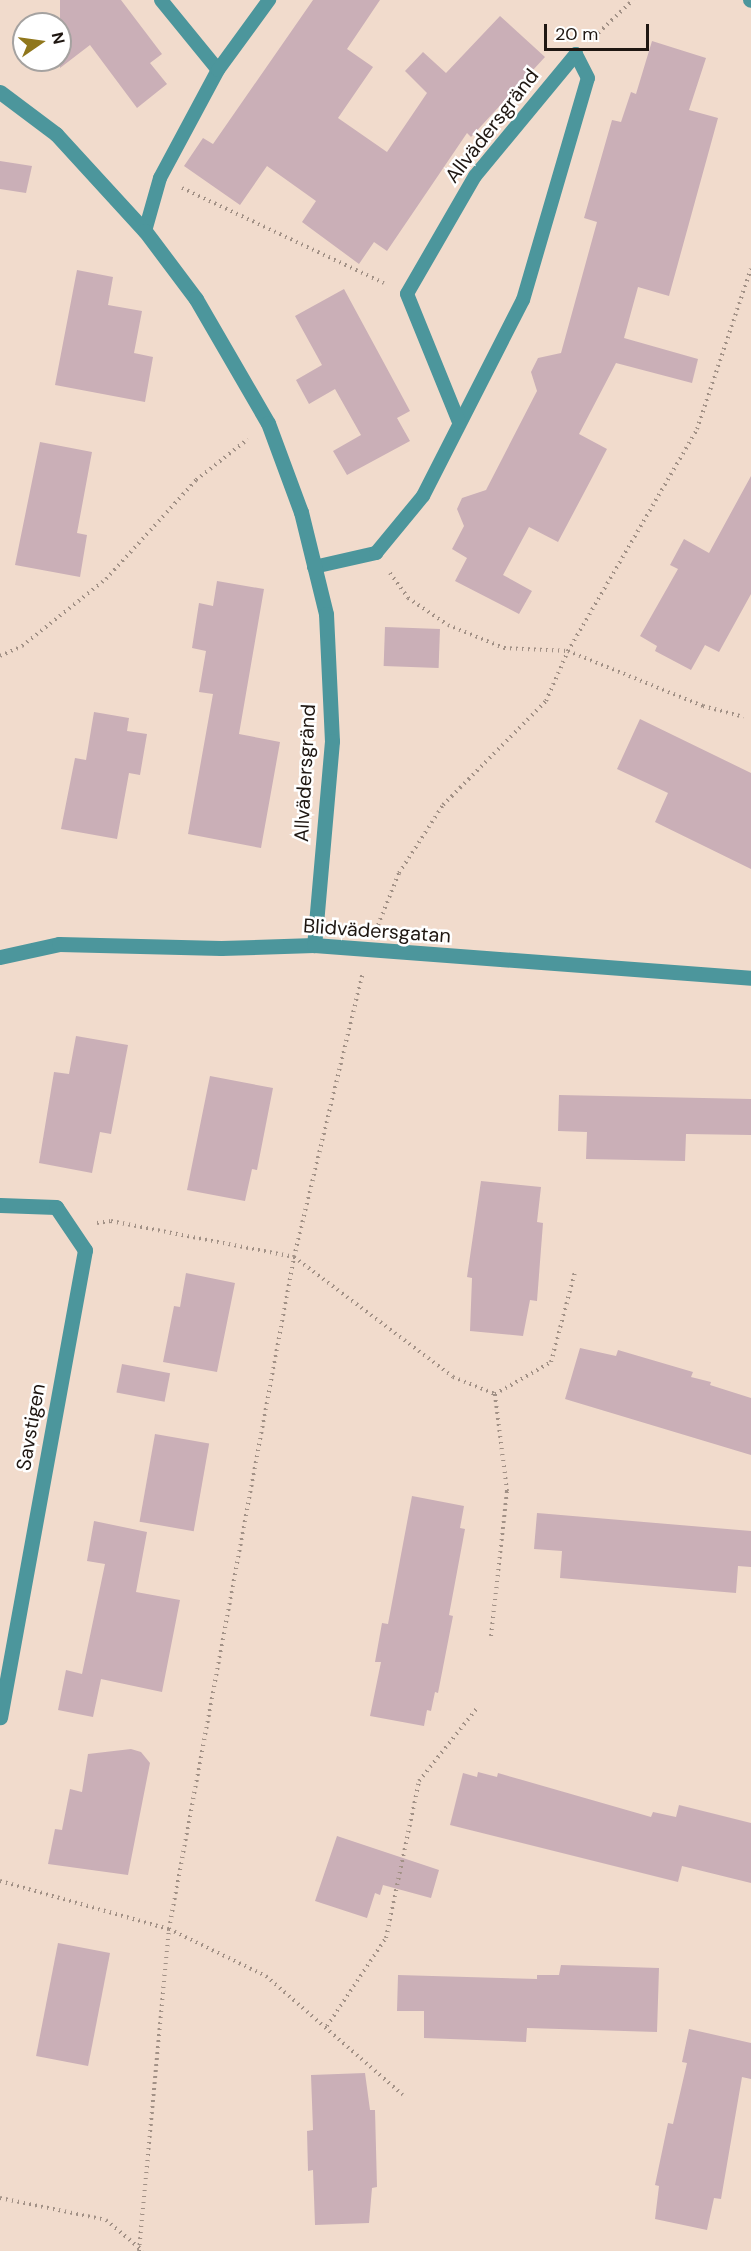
<!DOCTYPE html>
<meta charset="utf-8">
<style>
body{margin:0}
#map{position:relative;width:751px;height:2251px;overflow:hidden;background:#f1dbcc;font-family:"DM Sans",sans-serif}
div>[style]{position:absolute}
.building>*{inset:0;background:#caafb7;transform-origin:0 0}
.path>*{height:4px;margin-top:-2px;transform-origin:0;background:repeating-linear-gradient(90deg,#a29186 0 1.5px,transparent 0 6px)}
.lane>*{height:14px;margin:-7px;padding:0 7px;transform-origin:7px;border-radius:7px;background:#4c969c}
.street>*{height:15px;margin:-7.5px;padding:0 7.5px;transform-origin:7.5px;border-radius:7.5px;background:#4c969c}
span{translate:-50% -50%;white-space:nowrap;text-align:center;line-height:1.15;-webkit-text-stroke:5px #fff;paint-order:stroke}
.street-label{font-size:20px;color:#1f1712}
.north{position:absolute;left:12px;top:12px;width:60px;height:60px;box-sizing:border-box;background:#fff;border:2px solid #a5a2a0;border-radius:50%;rotate:77deg;font-size:16px;font-weight:700;line-height:24px;text-align:center;color:#1f1712}
.north::after{content:'';display:block;margin:auto;width:21px;height:27px;background:#90771c;clip-path:polygon(50% 0,100% 100%,50% 72%,0 100%)}
.scale{position:absolute;left:544px;top:24px;width:105px;height:27px;box-sizing:border-box;border:3px solid #1f1712;border-top:0;padding-left:8px;font-size:18px;line-height:21px;white-space:nowrap;color:#1f1712;-webkit-text-stroke:4px #fff;paint-order:stroke}
</style>
<div id="map">
<div class="building">
<i style="clip-path:polygon(60px 0,121px 0,162px 54px,150px 63px,167px 84px,137px 108px,90px 45px,60px 68px)"></i>
<i style="clip-path:polygon(313px 0,380px 0,347px 49px,373px 67px,338px 118px,387px 152px,427px 93px,405px 71px,423px 52px,446px 73px,500px 16px,545px 57px,471px 137px,467px 133px,387px 251px,374px 242px,359px 264px,302px 222px,316px 201px,267px 166px,240px 205px,184px 166px,203px 138px,213px 144px)"></i>
<i style="clip-path:polygon(652px 41px,706px 58px,689px 110px,718px 118px,669px 296px,638px 287px,624px 338px,698px 359px,692px 383px,616px 363px,579px 434px,607px 449px,594px 474px,558px 542px,529px 527px,503px 575px,532px 591px,519px 614px,455px 581px,467px 558px,452px 549px,464px 526px,457px 509px,462px 498px,486px 490px,537px 391px,531px 372px,538px 358px,561px 353px,597px 222px,584px 218px,612px 120px,621px 122px,631px 92px,636px 94px)"></i>
<i style="clip-path:polygon(0 161px,32px 166px,26px 193px,0 189px)"></i>
<i style="clip-path:polygon(77px 270px,113px 277px,108px 305px,142px 311px,134px 353px,153px 357px,145px 402px,55px 385px)"></i>
<i style="clip-path:polygon(344px 289px,410px 411px,397px 418px,410px 441px,347px 475px,333px 451px,361px 435px,335px 389px,309px 404px,296px 380px,322px 365px,295px 316px)"></i>
<i style="clip-path:polygon(40px 442px,92px 452px,77px 533px,87px 535px,80px 577px,15px 565px)"></i>
<i style="clip-path:polygon(751px 476px,751px 594px,719px 652px,705px 645px,691px 670px,655px 651px,657px 646px,640px 636px,678px 569px,670px 565px,684px 539px,709px 553px)"></i>
<i style="clip-path:polygon(217px 581px,264px 589px,239px 734px,280px 742px,261px 848px,188px 834px,213px 694px,199px 692px,206px 651px,192px 648px,199px 603px,213px 606px)"></i>
<i style="left:385px;top:627px;width:55px;height:39px;rotate:2deg"></i>
<i style="clip-path:polygon(94px 712px,129px 718px,127px 731px,147px 734px,140px 775px,129px 773px,117px 839px,61px 829px,75px 758px,86px 760px)"></i>
<i style="clip-path:polygon(640px 719px,751px 773px,751px 869px,655px 822px,668px 793px,617px 769px)"></i>
<i style="clip-path:polygon(76px 1036px,128px 1045px,111px 1134px,100px 1132px,92px 1173px,39px 1163px,54px 1072px,69px 1074px)"></i>
<i style="clip-path:polygon(210px 1076px,273px 1088px,257px 1170px,252px 1169px,245px 1201px,187px 1190px)"></i>
<i style="clip-path:polygon(559px 1095px,751px 1099px,751px 1135px,686px 1134px,685px 1161px,586px 1159px,587px 1132px,558px 1131px)"></i>
<i style="clip-path:polygon(481px 1181px,541px 1187px,537px 1222px,543px 1223px,537px 1301px,530px 1300px,523px 1336px,470px 1331px,472px 1278px,467px 1277px)"></i>
<i style="clip-path:polygon(186px 1273px,235px 1283px,217px 1372px,163px 1362px,174px 1306px,180px 1307px)"></i>
<i style="clip-path:polygon(580px 1348px,616px 1356px,618px 1350px,693px 1372px,691px 1377px,711px 1382px,710px 1385px,751px 1398px,751px 1455px,565px 1399px)"></i>
<i style="left:122px;top:1364px;width:49px;height:29px;rotate:11deg"></i>
<i style="left:155px;top:1434px;width:55px;height:89px;rotate:10deg"></i>
<i style="clip-path:polygon(412px 1496px,464px 1506px,460px 1528px,465px 1529px,449px 1615px,453px 1616px,438px 1693px,435px 1692px,431px 1711px,427px 1710px,424px 1726px,370px 1716px,381px 1662px,375px 1662px,382px 1623px,388px 1624px)"></i>
<i style="clip-path:polygon(537px 1513px,751px 1531px,751px 1567px,738px 1566px,736px 1593px,560px 1578px,562px 1551px,534px 1549px)"></i>
<i style="clip-path:polygon(94px 1521px,147px 1532px,136px 1592px,180px 1600px,162px 1692px,101px 1679px,93px 1717px,58px 1710px,66px 1670px,82px 1674px,105px 1564px,87px 1561px)"></i>
<i style="clip-path:polygon(131px 1749px,141px 1752px,150px 1763px,128px 1875px,48px 1864px,55px 1829px,62px 1830px,70px 1789px,82px 1792px,88px 1754px)"></i>
<i style="clip-path:polygon(478px 1772px,497px 1777px,498px 1773px,651px 1817px,653px 1812px,676px 1817px,679px 1805px,751px 1823px,751px 1883px,682px 1866px,678px 1882px,450px 1825px,463px 1773px,477px 1777px)"></i>
<i style="clip-path:polygon(337px 1836px,439px 1870px,431px 1898px,383px 1885px,380px 1895px,375px 1893px,367px 1918px,315px 1901px)"></i>
<i style="left:58px;top:1943px;width:53px;height:115px;rotate:11deg"></i>
<i style="clip-path:polygon(561px 1965px,659px 1968px,657px 2032px,527px 2028px,526px 2042px,424px 2038px,424px 2011px,397px 2011px,398px 1975px,537px 1979px,537px 1975px,559px 1975px)"></i>
<i style="clip-path:polygon(689px 2029px,751px 2043px,751px 2079px,742px 2077px,721px 2199px,714px 2198px,707px 2230px,655px 2219px,659px 2186px,655px 2185px,668px 2123px,673px 2124px,687px 2063px,682px 2062px)"></i>
<i style="clip-path:polygon(365px 2073px,370px 2110px,375px 2110px,377px 2187px,372px 2188px,369px 2223px,315px 2225px,313px 2170px,308px 2171px,307px 2131px,313px 2130px,311px 2075px)"></i>
</div>
<div class="path">
<i style="left:594px;top:37px;width:54px;rotate:-43.5deg"></i>
<i style="left:182px;top:188px;width:223px;rotate:25.2deg"></i>
<i style="left:390px;top:573px;width:31px;rotate:54deg"></i>
<i style="left:408px;top:598px;width:48px;rotate:34deg"></i>
<i style="left:448px;top:625px;width:61px;rotate:22.3deg"></i>
<i style="left:504px;top:648px;width:64px;rotate:2.7deg"></i>
<i style="left:568px;top:651px;width:146px;rotate:22.2deg"></i>
<i style="left:703px;top:706px;width:42px;rotate:15deg"></i>
<i style="left:0;top:656px;width:24px;rotate:-24deg"></i>
<i style="left:22px;top:646px;width:107px;rotate:-38.6deg"></i>
<i style="left:106px;top:579px;width:134px;rotate:-47.7deg"></i>
<i style="left:196px;top:480px;width:66px;rotate:-38.3deg"></i>
<i style="left:378px;top:925px;width:56px;rotate:-68deg"></i>
<i style="left:399px;top:873px;width:81px;rotate:-57.1deg"></i>
<i style="left:443px;top:805px;width:146px;rotate:-45.3deg"></i>
<i style="left:546px;top:701px;width:55px;rotate:-66.3deg"></i>
<i style="left:568px;top:651px;width:257px;rotate:-59.8deg"></i>
<i style="left:697px;top:429px;width:169px;rotate:-71.4deg"></i>
<i style="left:97px;top:1223px;width:14px;rotate:-8deg"></i>
<i style="left:111px;top:1221px;width:187px;rotate:11.1deg"></i>
<i style="left:294px;top:1257px;width:199px;rotate:37deg"></i>
<i style="left:453px;top:1377px;width:45px;rotate:22deg"></i>
<i style="left:491px;top:1636px;width:146px;rotate:-83.7deg"></i>
<i style="left:507px;top:1491px;width:98px;rotate:-97.1deg"></i>
<i style="left:495px;top:1394px;width:64px;rotate:-29.7deg"></i>
<i style="left:551px;top:1362px;width:93px;rotate:-75.1deg"></i>
<i style="left:0;top:1881px;width:176px;rotate:15.9deg"></i>
<i style="left:169px;top:1929px;width:108px;rotate:25.9deg"></i>
<i style="left:266px;top:1976px;width:181px;rotate:41deg"></i>
<i style="left:327px;top:2026px;width:106px;rotate:-56.2deg"></i>
<i style="left:386px;top:1938px;width:160px;rotate:-78.1deg"></i>
<i style="left:419px;top:1781px;width:93px;rotate:-51.5deg"></i>
<i style="left:0;top:2198px;width:108px;rotate:11.7deg"></i>
<i style="left:106px;top:2220px;width:48px;rotate:40deg"></i>
<i style="left:139px;top:2251px;width:323px;rotate:-84.7deg"></i>
<i style="left:169px;top:1929px;width:684px;rotate:-79.46deg"></i>
<i style="left:294px;top:1257px;width:290px;rotate:-76.4deg"></i>
</div>
<div class="lane">
<i style="left:161px;top:0;width:90px;rotate:50.8deg"></i>
<i style="left:750px;top:0;width:1px;rotate:45deg"></i>
<i style="left:145px;top:231px;width:55px;rotate:-74.2deg"></i>
<i style="left:160px;top:178px;width:123px;rotate:-61.8deg"></i>
<i style="left:218px;top:70px;width:87px;rotate:-53.9deg"></i>
<i style="left:314px;top:567px;width:64px;rotate:-12.7deg"></i>
<i style="left:376px;top:553px;width:74px;rotate:-50.5deg"></i>
<i style="left:423px;top:496px;width:220px;rotate:-63deg"></i>
<i style="left:523px;top:300px;width:231px;rotate:-73.7deg"></i>
<i style="left:588px;top:78px;width:27px;rotate:-117deg"></i>
<i style="left:576px;top:54px;width:158px;rotate:129.6deg"></i>
<i style="left:475px;top:176px;width:136px;rotate:120deg"></i>
<i style="left:407px;top:294px;width:138px;rotate:67.9deg"></i>
</div>
<div class="street">
<i style="left:0;top:92px;width:70px;rotate:36.9deg"></i>
<i style="left:56px;top:134px;width:132px;rotate:47.5deg"></i>
<i style="left:145px;top:231px;width:85px;rotate:53.1deg"></i>
<i style="left:196px;top:299px;width:143px;rotate:59.9deg"></i>
<i style="left:268px;top:423px;width:95px;rotate:69.7deg"></i>
<i style="left:301px;top:512px;width:105px;rotate:76.2deg"></i>
<i style="left:326px;top:614px;width:127px;rotate:87.3deg"></i>
<i style="left:332px;top:741px;width:205px;rotate:95deg"></i>
<i style="left:0;top:957px;width:60px;rotate:-12.4deg"></i>
<i style="left:59px;top:944px;width:162px;rotate:1.4deg"></i>
<i style="left:221px;top:948px;width:93px;rotate:-1.8deg"></i>
<i style="left:314px;top:945px;width:438px;rotate:4.3deg"></i>
<i style="left:0;top:1205px;width:56px;rotate:2deg"></i>
<i style="left:56px;top:1207px;width:52px;rotate:56deg"></i>
<i style="left:85px;top:1250px;width:475px;rotate:100.3deg"></i>
</div>
<div class="street-label">
<span style="left:492px;top:126px;rotate:-52deg">Allvädersgränd</span>
<span style="left:305px;top:773px;rotate:-87deg">Allvädersgränd</span>
<span style="left:377px;top:931px;rotate:4deg">Blidvädersgatan</span>
<span style="left:31px;top:1427px;rotate:-80deg">Savstigen</span>
</div>
<div class="north">N</div>
<div class="scale">20 m</div>
</div>
